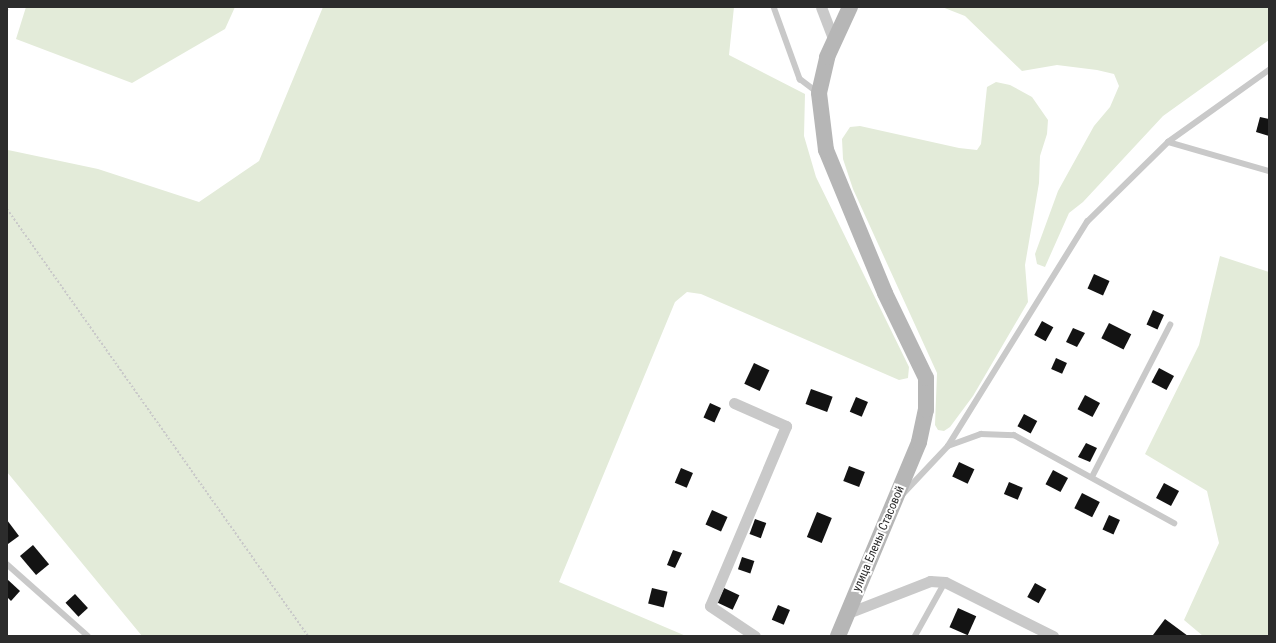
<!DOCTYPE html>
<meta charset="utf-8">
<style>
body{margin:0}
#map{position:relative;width:1276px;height:643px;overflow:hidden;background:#fff;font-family:"Roboto Condensed",sans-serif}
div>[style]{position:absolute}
.green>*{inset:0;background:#e3ebd9}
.building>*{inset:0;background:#131313;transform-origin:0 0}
.path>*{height:2px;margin-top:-1px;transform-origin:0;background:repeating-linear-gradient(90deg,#c9c9c9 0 2px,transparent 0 4px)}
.service>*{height:5.5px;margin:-2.75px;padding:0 2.75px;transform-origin:2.75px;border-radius:2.75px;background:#c9c9c9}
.minor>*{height:11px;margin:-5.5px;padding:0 5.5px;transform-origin:5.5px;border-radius:5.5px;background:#c9c9c9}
.secondary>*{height:16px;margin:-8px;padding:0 8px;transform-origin:8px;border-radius:8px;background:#b6b6b6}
span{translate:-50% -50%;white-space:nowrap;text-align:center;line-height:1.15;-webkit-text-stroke:4px #fff;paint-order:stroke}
.street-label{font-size:12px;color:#2c2c2c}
.frame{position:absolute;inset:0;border:8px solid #2c2c2c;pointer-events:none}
</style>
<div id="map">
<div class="green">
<i style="clip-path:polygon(26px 7px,235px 7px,225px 29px,132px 83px,16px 39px)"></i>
<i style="clip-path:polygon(323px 7px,734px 7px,729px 55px,805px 94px,804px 136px,816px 177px,909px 367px,908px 378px,899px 380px,701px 294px,687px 292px,675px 302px,559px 582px,686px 636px,142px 636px,7px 472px,7px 152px,8px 150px,98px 169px,199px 202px,259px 161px)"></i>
<i style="clip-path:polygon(942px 7px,1269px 7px,1269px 40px,1163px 116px,1083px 202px,1069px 213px,1045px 267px,1037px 264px,1035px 254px,1058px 191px,1094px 126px,1110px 107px,1119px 86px,1114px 74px,1097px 70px,1057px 65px,1022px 71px,965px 16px)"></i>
<i style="clip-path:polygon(996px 82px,1010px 85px,1032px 97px,1048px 120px,1047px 134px,1040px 156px,1039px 183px,1025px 265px,1028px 302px,973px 396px,950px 427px,944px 431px,938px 430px,935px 425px,937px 373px,853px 189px,843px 159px,842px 139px,850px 127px,860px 126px,959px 148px,977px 150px,981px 144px,987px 87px)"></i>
<i style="clip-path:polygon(1220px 256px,1269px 272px,1269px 636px,1203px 636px,1184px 620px,1219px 543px,1207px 491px,1145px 454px,1199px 345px)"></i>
</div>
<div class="building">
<i style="clip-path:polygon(1260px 117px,1269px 119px,1269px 136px,1256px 132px)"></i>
<i style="left:1094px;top:274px;width:17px;height:16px;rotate:24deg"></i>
<i style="left:1153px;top:310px;width:12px;height:16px;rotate:24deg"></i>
<i style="left:1042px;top:321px;width:13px;height:16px;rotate:29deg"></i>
<i style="left:1109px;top:323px;width:25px;height:17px;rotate:27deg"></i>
<i style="clip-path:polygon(1073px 328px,1085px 333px,1077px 347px,1066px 342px)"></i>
<i style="left:1056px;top:358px;width:12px;height:12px;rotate:24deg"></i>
<i style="left:754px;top:363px;width:17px;height:23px;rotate:25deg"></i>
<i style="left:1159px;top:368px;width:17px;height:16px;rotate:28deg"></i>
<i style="left:811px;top:389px;width:23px;height:16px;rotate:20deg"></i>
<i style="left:1085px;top:395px;width:17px;height:16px;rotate:28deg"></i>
<i style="left:856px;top:397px;width:13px;height:16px;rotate:23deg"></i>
<i style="left:710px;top:403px;width:12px;height:16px;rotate:24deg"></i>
<i style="left:1024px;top:414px;width:15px;height:14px;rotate:28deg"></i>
<i style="clip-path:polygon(1086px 443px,1097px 448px,1090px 462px,1078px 457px)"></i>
<i style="left:959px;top:462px;width:17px;height:16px;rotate:25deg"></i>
<i style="left:849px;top:466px;width:17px;height:16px;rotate:21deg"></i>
<i style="left:681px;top:468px;width:13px;height:16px;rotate:23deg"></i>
<i style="left:1053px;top:470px;width:17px;height:16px;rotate:28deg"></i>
<i style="left:1009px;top:482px;width:15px;height:13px;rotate:23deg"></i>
<i style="left:1164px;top:483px;width:17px;height:17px;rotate:28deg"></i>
<i style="left:1082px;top:493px;width:20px;height:17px;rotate:27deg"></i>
<i style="left:712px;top:510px;width:17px;height:16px;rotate:24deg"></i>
<i style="left:817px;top:512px;width:16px;height:27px;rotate:22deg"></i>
<i style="left:1109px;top:515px;width:12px;height:16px;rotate:24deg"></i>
<i style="left:755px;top:519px;width:12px;height:16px;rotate:20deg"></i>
<i style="clip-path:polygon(7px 520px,19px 536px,8px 544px,7px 542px)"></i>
<i style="left:33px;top:545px;width:25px;height:17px;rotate:50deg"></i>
<i style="clip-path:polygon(673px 550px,682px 553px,675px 568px,667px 565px)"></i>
<i style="left:742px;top:557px;width:13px;height:13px;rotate:18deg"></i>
<i style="clip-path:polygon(7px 579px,20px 591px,11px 601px,7px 597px)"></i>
<i style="left:1035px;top:583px;width:13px;height:16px;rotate:29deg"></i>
<i style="left:652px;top:588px;width:16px;height:16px;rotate:14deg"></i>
<i style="left:724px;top:588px;width:17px;height:16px;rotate:25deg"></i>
<i style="left:75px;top:594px;width:19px;height:13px;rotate:47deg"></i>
<i style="left:778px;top:605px;width:13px;height:16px;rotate:23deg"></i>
<i style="left:958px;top:608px;width:20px;height:21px;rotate:24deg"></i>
<i style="clip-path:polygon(1165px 619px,1188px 636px,1153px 635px)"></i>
</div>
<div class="path">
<i style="left:7px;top:11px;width:4px;rotate:-76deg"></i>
<i style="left:7px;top:209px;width:522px;rotate:54.82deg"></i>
</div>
<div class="service">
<i style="left:774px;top:7px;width:77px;rotate:70.1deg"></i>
<i style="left:800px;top:79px;width:21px;rotate:37deg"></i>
<i style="left:1168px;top:142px;width:105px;rotate:16deg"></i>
<i style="left:948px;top:446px;width:35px;rotate:-20deg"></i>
<i style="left:981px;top:434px;width:33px;rotate:2deg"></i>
<i style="left:1014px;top:435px;width:183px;rotate:28.8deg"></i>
<i style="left:1092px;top:477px;width:171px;rotate:-62.8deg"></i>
<i style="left:903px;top:494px;width:66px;rotate:-46.8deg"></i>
<i style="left:948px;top:446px;width:264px;rotate:-58.2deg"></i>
<i style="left:1087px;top:222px;width:114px;rotate:-44.6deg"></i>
<i style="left:1168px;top:142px;width:124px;rotate:-35.5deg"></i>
<i style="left:7px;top:564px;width:108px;rotate:41.6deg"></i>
<i style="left:915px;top:636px;width:62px;rotate:-60.9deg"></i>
</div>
<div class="minor">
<i style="left:821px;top:7px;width:36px;rotate:69deg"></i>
<i style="left:734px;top:403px;width:57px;rotate:23.9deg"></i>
<i style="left:786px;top:426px;width:195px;rotate:112.9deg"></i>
<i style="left:710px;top:606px;width:54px;rotate:33.7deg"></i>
<i style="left:848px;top:613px;width:88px;rotate:-21.3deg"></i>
<i style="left:930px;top:581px;width:15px;rotate:4deg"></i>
<i style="left:945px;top:582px;width:121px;rotate:26.6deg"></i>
</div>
<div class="secondary">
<i style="left:838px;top:636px;width:210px;rotate:-67.3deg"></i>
<i style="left:919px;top:442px;width:33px;rotate:-78deg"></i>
<i style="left:926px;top:410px;width:32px;rotate:-90deg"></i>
<i style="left:926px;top:378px;width:94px;rotate:-115.8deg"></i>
<i style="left:885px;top:293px;width:155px;rotate:-112.4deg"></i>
<i style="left:826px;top:150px;width:57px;rotate:-97deg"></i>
<i style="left:819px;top:93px;width:37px;rotate:-77deg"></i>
<i style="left:827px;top:57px;width:55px;rotate:-65.3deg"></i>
</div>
<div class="street-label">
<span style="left:879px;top:539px;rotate:-67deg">улица Елены Стасовой</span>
</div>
<div class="frame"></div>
</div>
